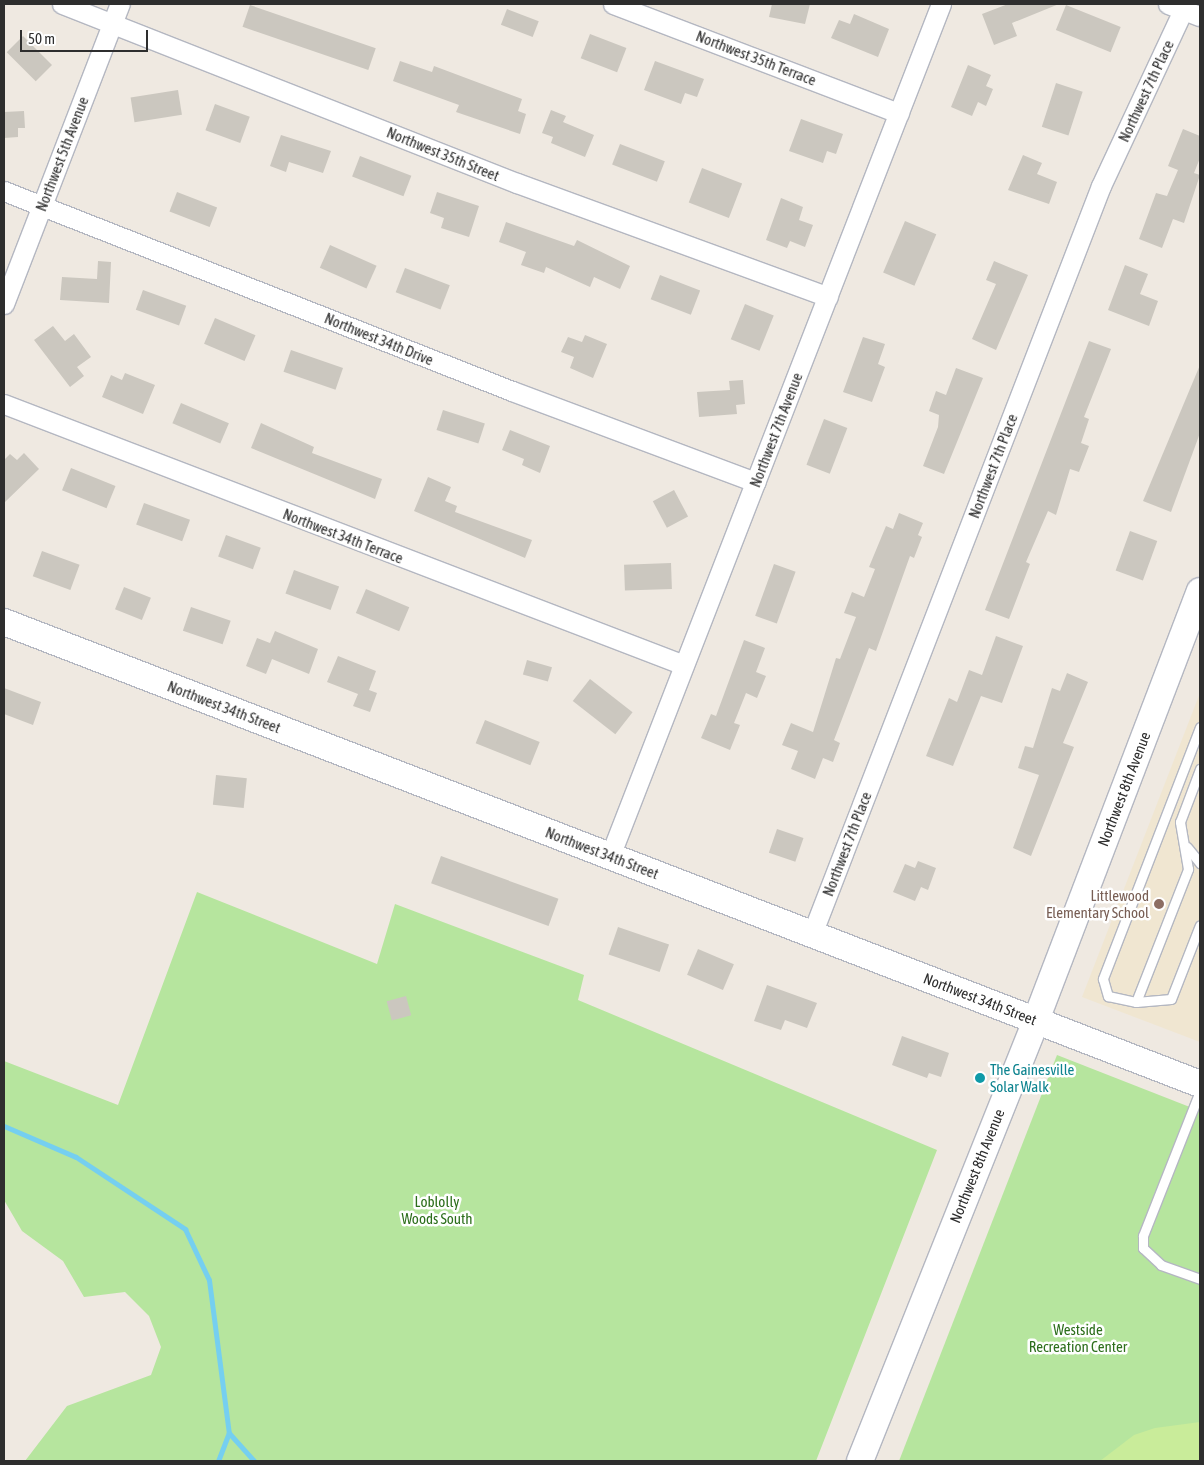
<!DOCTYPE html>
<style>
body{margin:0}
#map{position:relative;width:1204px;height:1465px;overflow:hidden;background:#efe9e1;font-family:"Asap Condensed",sans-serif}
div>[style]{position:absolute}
.education>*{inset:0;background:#f0e6d1}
.green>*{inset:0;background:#b6e59e}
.pitch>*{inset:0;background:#c9ec9a}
.stream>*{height:5px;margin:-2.5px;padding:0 2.5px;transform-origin:2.5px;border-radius:2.5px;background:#75cff0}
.building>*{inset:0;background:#cbc7bf;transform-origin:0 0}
.roads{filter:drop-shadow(1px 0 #b4b7c1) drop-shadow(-1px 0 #b4b7c1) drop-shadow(0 1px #b4b7c1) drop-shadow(0 -1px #b4b7c1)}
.lane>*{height:9px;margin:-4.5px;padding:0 4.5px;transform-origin:4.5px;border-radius:4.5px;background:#fff}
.street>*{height:19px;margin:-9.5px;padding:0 9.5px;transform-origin:9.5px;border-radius:9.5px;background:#fff}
.secondary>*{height:26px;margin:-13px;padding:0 13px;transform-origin:13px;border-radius:13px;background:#fff}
.dots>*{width:14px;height:14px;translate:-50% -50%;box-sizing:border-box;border:2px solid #fff;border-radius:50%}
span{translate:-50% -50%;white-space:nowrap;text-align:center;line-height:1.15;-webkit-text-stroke:5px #fff;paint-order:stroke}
.street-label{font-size:15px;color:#2e2e2e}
.education-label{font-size:15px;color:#785e54}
.right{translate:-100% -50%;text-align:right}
.culture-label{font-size:15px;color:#0d838f}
.left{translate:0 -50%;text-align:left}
.park-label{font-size:15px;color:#2c6e1b}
.frame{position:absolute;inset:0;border:5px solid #2e2e2e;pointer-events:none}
.scale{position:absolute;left:20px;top:30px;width:128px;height:22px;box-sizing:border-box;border:2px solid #2e2e2e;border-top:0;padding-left:6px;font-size:15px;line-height:18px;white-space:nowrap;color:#2e2e2e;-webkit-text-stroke:4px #fff;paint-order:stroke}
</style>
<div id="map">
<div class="education">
<i style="clip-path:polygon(1200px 693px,1200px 1042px,1082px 997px)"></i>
</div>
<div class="green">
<i style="clip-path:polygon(197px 892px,377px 964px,395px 904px,584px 975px,578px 1000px,937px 1150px,816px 1461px,25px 1461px,67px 1406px,151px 1375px,161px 1347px,149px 1316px,125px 1292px,84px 1297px,63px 1261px,22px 1231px,4px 1200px,4px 1061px,118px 1105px)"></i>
<i style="clip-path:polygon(1057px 1055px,1200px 1111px,1200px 1461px,899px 1461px)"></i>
</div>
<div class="pitch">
<i style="clip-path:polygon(1200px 1422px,1200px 1461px,1100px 1461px,1134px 1435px,1155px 1428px)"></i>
</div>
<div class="stream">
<i style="left:4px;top:1126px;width:78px;rotate:23.3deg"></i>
<i style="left:76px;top:1157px;width:131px;rotate:33.4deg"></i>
<i style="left:185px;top:1229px;width:56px;rotate:64.8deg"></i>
<i style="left:209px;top:1280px;width:154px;rotate:82.6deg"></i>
<i style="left:229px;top:1433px;width:38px;rotate:48deg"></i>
<i style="left:218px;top:1461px;width:30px;rotate:-69deg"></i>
</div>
<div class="building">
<i style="clip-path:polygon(772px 4px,810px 4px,805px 24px,769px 17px)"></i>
<i style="clip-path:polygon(1008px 4px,1059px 4px,1012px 23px,1017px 36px,994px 45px,982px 14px)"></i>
<i style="left:250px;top:5px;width:133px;height:23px;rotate:19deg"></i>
<i style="left:1066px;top:5px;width:59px;height:27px;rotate:22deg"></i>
<i style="left:507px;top:9px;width:34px;height:17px;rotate:21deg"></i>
<i style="clip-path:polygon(854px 14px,889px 29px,878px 57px,831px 38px,839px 20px,850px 24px)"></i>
<i style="left:590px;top:34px;width:39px;height:26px;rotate:21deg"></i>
<i style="left:23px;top:36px;width:41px;height:23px;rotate:45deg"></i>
<i style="clip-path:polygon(400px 61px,432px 72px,434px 66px,522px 99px,518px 111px,526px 114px,520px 134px,456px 112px,459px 105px,393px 81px)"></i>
<i style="clip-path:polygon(655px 61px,704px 79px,697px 97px,685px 93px,681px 104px,644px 90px)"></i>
<i style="clip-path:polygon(968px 65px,991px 75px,986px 86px,993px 89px,986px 106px,978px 102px,972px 116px,951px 107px)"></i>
<i style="left:1056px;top:83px;width:28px;height:46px;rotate:18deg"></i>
<i style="left:178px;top:90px;width:25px;height:48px;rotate:81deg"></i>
<i style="left:215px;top:104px;width:37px;height:28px;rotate:20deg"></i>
<i style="clip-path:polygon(551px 110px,566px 116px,563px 122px,594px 135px,585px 157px,551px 143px,553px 137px,542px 133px)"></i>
<i style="clip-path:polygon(24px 111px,25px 128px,18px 128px,18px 137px,4px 138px,4px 112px)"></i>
<i style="clip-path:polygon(801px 119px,843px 134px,836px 154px,827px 151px,823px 163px,789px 151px)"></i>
<i style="clip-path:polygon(1183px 129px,1200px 136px,1200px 158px,1194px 173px,1200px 175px,1184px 223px,1173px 219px,1162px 248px,1139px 239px,1156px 193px,1167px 196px,1178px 170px,1168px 166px)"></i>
<i style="clip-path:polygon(281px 135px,331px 151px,323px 173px,289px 162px,286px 172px,270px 166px)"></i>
<i style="left:620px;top:144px;width:48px;height:22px;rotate:21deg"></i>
<i style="clip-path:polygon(1023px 155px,1042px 163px,1037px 174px,1057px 182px,1049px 204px,1008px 190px)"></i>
<i style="left:360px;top:156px;width:55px;height:22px;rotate:21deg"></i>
<i style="left:702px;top:168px;width:43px;height:37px;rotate:21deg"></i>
<i style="left:177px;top:192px;width:43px;height:21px;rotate:21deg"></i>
<i style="clip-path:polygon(437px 192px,479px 206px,469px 237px,441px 228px,444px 218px,430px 213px)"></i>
<i style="clip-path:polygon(781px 198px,803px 207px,799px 220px,813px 225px,805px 247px,790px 241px,787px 248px,766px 240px)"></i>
<i style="left:905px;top:221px;width:34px;height:56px;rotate:23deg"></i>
<i style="clip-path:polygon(506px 222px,574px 246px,577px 240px,630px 266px,620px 289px,594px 277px,590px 287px,546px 267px,544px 273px,521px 265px,526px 252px,499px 242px)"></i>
<i style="left:330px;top:245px;width:51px;height:25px;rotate:24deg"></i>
<i style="clip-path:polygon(98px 261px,111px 262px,109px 303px,60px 300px,62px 277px,97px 279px)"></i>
<i style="clip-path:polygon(994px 261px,1028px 275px,996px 350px,972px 339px,996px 284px,986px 280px)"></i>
<i style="clip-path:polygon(1125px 265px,1148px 274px,1140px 294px,1158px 301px,1149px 326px,1108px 310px)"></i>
<i style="left:405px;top:268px;width:48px;height:26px;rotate:21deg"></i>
<i style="left:660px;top:275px;width:43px;height:26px;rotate:21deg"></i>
<i style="left:143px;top:290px;width:46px;height:21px;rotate:20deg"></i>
<i style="left:745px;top:304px;width:31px;height:38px;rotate:22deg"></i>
<i style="left:215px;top:318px;width:44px;height:28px;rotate:23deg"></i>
<i style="clip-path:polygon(53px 326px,65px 341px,74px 334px,91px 357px,77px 367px,84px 376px,70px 387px,34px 340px)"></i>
<i style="clip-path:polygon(585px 335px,607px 344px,593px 378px,570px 368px,574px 357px,561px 352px,568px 337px,582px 342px)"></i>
<i style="clip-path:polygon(863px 337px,885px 344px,878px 364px,885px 367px,872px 402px,843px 392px)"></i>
<i style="clip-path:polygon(1089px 341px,1111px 349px,1084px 417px,1089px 419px,1081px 443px,1089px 446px,1079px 472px,1070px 469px,1056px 515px,1048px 511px,1026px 562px,1030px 564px,1009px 619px,985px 610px)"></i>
<i style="left:291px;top:350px;width:55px;height:23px;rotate:19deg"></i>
<i style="clip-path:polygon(1200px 365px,1200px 433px,1171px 512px,1143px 501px)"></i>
<i style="clip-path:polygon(956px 368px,983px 378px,944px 474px,923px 466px,938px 427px,939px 415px,929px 411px,936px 391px,946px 395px)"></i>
<i style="clip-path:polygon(125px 373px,155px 385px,143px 414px,102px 397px,111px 375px,122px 380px)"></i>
<i style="clip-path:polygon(743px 380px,745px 404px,736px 405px,737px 414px,699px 417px,697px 392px,730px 390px,729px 381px)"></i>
<i style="left:181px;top:403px;width:52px;height:22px;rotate:23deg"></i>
<i style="left:443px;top:410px;width:44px;height:21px;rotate:18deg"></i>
<i style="left:824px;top:419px;width:25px;height:49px;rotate:21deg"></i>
<i style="clip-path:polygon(261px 423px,314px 447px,312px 453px,382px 479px,375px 499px,251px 448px)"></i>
<i style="clip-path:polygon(510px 430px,550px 446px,540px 473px,522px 465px,524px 459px,502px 450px)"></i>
<i style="clip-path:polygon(24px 453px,39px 469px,4px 503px,4px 460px,10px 454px,17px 460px)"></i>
<i style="left:71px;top:468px;width:48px;height:24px;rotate:22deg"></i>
<i style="clip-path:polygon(428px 477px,451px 487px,445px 501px,457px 506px,455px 512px,532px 540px,525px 558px,414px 511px)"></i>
<i style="left:674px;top:490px;width:30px;height:24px;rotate:62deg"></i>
<i style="left:144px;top:503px;width:49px;height:23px;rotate:20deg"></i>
<i style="clip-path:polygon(899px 513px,923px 523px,918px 535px,922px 537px,914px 558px,910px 556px,876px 651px,869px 648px,834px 740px,840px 743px,833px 762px,823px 758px,815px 779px,791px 769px,798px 751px,782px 745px,791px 723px,813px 732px,836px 658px,840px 659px,856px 617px,844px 613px,852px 592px,864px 597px,875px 569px,869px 567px,886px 526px,893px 529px)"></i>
<i style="left:1130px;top:531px;width:29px;height:42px;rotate:20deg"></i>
<i style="left:226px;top:535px;width:37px;height:23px;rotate:20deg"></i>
<i style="left:42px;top:551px;width:40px;height:27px;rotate:20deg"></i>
<i style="left:671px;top:563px;width:26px;height:47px;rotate:88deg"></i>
<i style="left:774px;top:564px;width:23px;height:55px;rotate:20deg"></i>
<i style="left:294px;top:570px;width:48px;height:25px;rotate:20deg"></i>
<i style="left:124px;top:587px;width:29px;height:24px;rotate:22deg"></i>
<i style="left:366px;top:589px;width:47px;height:26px;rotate:23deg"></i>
<i style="left:191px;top:607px;width:42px;height:25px;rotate:19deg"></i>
<i style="clip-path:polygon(275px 631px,318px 649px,309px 674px,272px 659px,266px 674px,246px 666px,257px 638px,270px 643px)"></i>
<i style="clip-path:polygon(996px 636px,1023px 646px,1002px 703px,981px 696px,953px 766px,926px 756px,949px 698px,957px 702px,969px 670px,982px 675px)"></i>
<i style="clip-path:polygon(744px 640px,765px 648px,756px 672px,766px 676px,757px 698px,746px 693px,734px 723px,740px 725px,730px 750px,701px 738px,711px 714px,716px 716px)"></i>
<i style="clip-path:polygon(338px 656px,376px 671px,369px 690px,377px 693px,370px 712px,353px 706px,358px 694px,327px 682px)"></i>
<i style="left:527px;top:660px;width:26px;height:15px;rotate:16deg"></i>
<i style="clip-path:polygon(1067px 673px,1088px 682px,1063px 743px,1074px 747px,1031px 856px,1013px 848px,1039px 775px,1018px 768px,1025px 746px,1033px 748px,1052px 688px,1060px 691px)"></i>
<i style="left:590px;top:679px;width:54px;height:28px;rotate:38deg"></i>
<i style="clip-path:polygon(4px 688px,41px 702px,33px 725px,4px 714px)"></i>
<i style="left:485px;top:720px;width:59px;height:25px;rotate:22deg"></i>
<i style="left:216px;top:775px;width:31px;height:30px;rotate:6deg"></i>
<i style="left:777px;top:829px;width:28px;height:25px;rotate:19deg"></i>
<i style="left:441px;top:856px;width:125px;height:29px;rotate:20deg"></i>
<i style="clip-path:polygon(918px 861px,936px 868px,928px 890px,921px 887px,915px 901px,893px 892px,905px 864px,915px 868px)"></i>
<i style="left:618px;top:927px;width:54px;height:29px;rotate:19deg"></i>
<i style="left:698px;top:949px;width:39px;height:28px;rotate:23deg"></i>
<i style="clip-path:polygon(767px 985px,817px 1003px,807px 1028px,785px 1020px,781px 1030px,754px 1021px)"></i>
<i style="left:406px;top:996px;width:20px;height:20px;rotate:75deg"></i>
<i style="clip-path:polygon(902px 1036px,949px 1053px,941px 1077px,929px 1073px,927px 1078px,892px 1065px)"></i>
</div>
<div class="roads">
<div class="lane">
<i style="left:1200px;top:727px;width:270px;rotate:111.1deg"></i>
<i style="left:1103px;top:979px;width:18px;rotate:74deg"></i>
<i style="left:1108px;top:996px;width:29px;rotate:12deg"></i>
<i style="left:1136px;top:1002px;width:143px;rotate:-68.6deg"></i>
<i style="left:1188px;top:869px;width:48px;rotate:-99.7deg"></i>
<i style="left:1180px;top:822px;width:57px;rotate:-69.3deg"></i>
<i style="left:1187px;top:847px;width:21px;rotate:51deg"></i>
<i style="left:1136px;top:1002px;width:35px;rotate:-5deg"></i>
<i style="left:1171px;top:999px;width:79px;rotate:-68.6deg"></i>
<i style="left:1200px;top:1091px;width:156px;rotate:111.5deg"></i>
<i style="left:1143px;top:1236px;width:12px;rotate:90deg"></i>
<i style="left:1143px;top:1248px;width:25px;rotate:43deg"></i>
<i style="left:1161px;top:1265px;width:41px;rotate:19.7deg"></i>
</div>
<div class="street">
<i style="left:62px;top:4px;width:489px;rotate:21.5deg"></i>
<i style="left:517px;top:183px;width:331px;rotate:20.1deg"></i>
<i style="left:613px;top:4px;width:306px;rotate:20.9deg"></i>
<i style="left:1168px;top:4px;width:34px;rotate:21deg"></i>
<i style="left:4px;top:191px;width:546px;rotate:21.49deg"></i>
<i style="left:512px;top:391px;width:260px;rotate:20.5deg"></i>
<i style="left:4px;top:304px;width:322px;rotate:-68.9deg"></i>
<i style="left:4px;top:404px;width:728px;rotate:21deg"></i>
<i style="left:610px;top:856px;width:914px;rotate:-68.77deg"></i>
<i style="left:812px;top:934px;width:802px;rotate:-68.88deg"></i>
<i style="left:1101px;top:186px;width:201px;rotate:-65deg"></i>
</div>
<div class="secondary">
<i style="left:4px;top:622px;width:1282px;rotate:21.12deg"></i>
<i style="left:860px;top:1461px;width:475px;rotate:-68.2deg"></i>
<i style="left:1036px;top:1020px;width:459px;rotate:-69.1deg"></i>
</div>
</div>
<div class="dots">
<i style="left:1159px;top:904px;background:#8d6e63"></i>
<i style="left:980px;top:1078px;background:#0f9aa8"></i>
</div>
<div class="street-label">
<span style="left:756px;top:58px;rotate:21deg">Northwest 35th Terrace</span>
<span style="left:1146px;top:91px;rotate:-65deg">Northwest 7th Place</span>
<span style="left:62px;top:154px;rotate:-69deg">Northwest 5th Avenue</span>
<span style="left:443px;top:154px;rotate:22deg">Northwest 35th Street</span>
<span style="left:379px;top:339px;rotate:22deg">Northwest 34th Drive</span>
<span style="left:776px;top:430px;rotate:-69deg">Northwest 7th Avenue</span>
<span style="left:993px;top:466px;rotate:-69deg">Northwest 7th Place</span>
<span style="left:343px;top:536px;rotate:21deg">Northwest 34th Terrace</span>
<span style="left:224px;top:707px;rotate:21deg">Northwest 34th Street</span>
<span style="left:1124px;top:789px;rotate:-69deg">Northwest 8th Avenue</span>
<span style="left:847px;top:844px;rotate:-69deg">Northwest 7th Place</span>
<span style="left:602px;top:853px;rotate:21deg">Northwest 34th Street</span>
<span style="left:980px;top:999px;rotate:21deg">Northwest 34th Street</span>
<span style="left:977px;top:1166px;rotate:-68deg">Northwest 8th Avenue</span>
</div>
<div class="education-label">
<span class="right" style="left:1149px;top:904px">Littlewood<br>Elementary School</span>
</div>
<div class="culture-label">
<span class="left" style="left:990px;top:1078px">The Gainesville<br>Solar Walk</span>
</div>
<div class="park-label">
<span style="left:437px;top:1210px">Loblolly<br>Woods South</span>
<span style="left:1078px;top:1338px">Westside<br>Recreation Center</span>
</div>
<div class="frame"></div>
<div class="scale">50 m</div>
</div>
